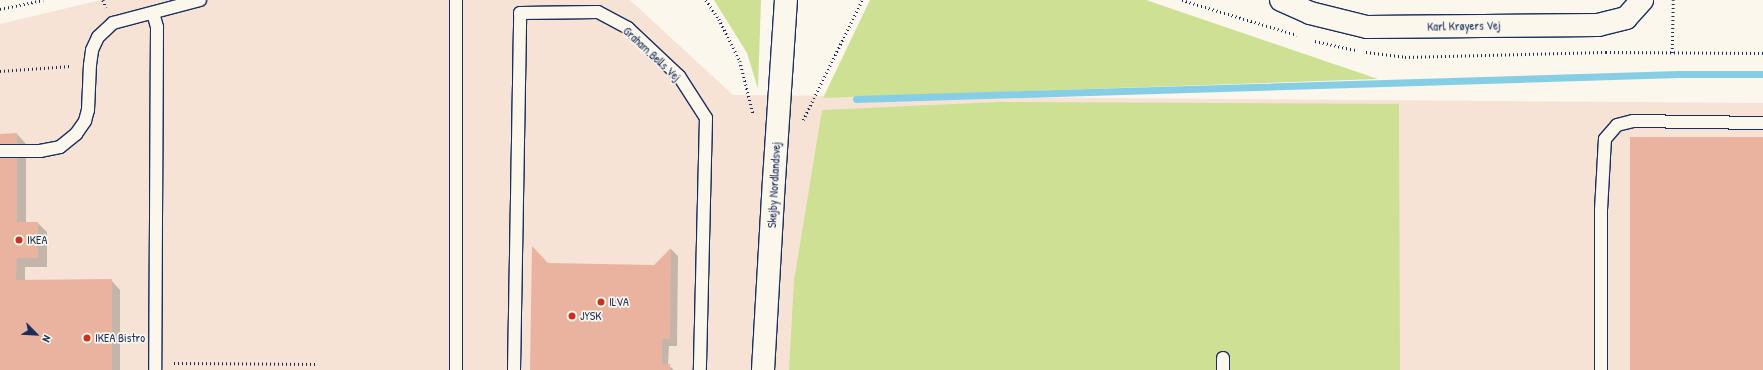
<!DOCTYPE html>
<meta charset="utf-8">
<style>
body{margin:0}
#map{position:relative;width:1763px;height:370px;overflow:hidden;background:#fbf7ec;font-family:"Patrick Hand",sans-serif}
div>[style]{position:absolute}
.built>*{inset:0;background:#f6e3d5}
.green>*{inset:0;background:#cee094}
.shadow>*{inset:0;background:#0003}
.stream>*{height:7px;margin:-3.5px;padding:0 3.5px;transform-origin:3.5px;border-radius:3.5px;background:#85cee5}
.building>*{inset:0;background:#eab39f;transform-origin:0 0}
.path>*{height:2.5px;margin-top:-1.25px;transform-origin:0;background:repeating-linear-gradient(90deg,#1b2f5e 0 1px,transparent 0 4px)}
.roads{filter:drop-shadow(1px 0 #1b2f5e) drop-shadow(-1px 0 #1b2f5e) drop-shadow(0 1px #1b2f5e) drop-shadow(0 -1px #1b2f5e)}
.lane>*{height:12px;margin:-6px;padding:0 6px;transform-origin:6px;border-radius:6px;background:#fbf7ec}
.street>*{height:22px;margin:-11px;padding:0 11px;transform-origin:11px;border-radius:11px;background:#fbf7ec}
.secondary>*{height:22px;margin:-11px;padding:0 11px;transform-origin:11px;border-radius:11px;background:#fbf7ec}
.dots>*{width:11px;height:11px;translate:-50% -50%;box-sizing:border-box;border:2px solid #fbf7ec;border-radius:50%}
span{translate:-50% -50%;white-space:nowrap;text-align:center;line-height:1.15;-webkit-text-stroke:3.5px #fbf7ec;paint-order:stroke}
.street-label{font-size:12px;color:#1b2f5e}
.poi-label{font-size:12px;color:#1b2f5e}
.left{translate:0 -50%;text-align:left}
.north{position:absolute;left:16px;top:314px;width:40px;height:40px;-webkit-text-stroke:3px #fbf7ec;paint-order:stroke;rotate:114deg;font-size:11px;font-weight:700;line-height:16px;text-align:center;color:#1b2f5e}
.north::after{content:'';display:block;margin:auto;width:14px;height:18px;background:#1b2f5e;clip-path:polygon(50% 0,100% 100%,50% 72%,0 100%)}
</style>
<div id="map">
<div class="built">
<i style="clip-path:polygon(101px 0,630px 0,733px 95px,1763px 103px,1763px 370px,0 370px,0 24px)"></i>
</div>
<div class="green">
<i style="clip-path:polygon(714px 0,761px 0,758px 89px,747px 53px)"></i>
<i style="clip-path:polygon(870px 0,1146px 0,1378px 79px,823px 98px)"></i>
<i style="clip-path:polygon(998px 102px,1399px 104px,1400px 370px,789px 370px,794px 281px,822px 110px)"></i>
</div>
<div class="shadow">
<i style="clip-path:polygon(0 134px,17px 134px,26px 144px,26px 223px,38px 223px,47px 232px,47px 267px,25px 267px,25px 281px,111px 280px,120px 290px,120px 370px,0 370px)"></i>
<i style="clip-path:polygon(671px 249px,678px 256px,677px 346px,669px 346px,668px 365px,674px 370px,531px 370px,548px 264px,655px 266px)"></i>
</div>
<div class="stream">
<i style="left:856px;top:99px;width:823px;rotate:-1.74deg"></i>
<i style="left:1679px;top:74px;width:84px"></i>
</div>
<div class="building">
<i style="clip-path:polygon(17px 133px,17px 222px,38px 222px,38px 258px,17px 258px,16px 280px,112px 279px,112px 370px,0 370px,0 134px)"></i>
<i style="left:1630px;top:137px;width:133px;height:233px"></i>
<i style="clip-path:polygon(532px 246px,548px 263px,654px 265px,671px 248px,670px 339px,662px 339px,662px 364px,670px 364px,670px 370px,530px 370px)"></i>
</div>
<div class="path">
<i style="left:103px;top:0;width:8px;rotate:67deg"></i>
<i style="left:706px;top:0;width:23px;rotate:56deg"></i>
<i style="left:719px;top:19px;width:47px;rotate:63.4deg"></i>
<i style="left:740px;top:61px;width:54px;rotate:76deg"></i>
<i style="left:1182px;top:0;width:120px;rotate:16.9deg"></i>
<i style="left:0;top:9px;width:44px;rotate:-11.8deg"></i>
<i style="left:1315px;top:41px;width:41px;rotate:12.7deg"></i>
<i style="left:1366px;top:52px;width:39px;rotate:7deg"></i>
<i style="left:1405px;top:57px;width:201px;rotate:-1.4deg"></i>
<i style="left:1606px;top:52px;width:157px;rotate:0.4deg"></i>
<i style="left:1672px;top:53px;width:53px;rotate:-88.9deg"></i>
<i style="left:0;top:71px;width:71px;rotate:-4deg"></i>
<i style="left:803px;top:120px;width:134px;rotate:-63.8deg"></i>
<i style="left:174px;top:363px;width:142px;rotate:0.4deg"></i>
</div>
<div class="roads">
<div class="lane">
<i style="left:153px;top:13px;width:15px;rotate:74deg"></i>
<i style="left:157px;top:27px;width:343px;rotate:90.3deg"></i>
<i style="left:0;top:151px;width:40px"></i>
<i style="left:40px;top:151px;width:20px;rotate:-11deg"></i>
<i style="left:60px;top:147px;width:21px;rotate:-39deg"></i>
<i style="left:76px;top:134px;width:16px;rotate:-55deg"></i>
<i style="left:85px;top:121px;width:11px;rotate:-75deg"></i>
<i style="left:88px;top:110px;width:45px;rotate:-87.5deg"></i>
<i style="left:90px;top:65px;width:15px;rotate:-82deg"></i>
<i style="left:92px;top:50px;width:14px;rotate:-65deg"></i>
<i style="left:98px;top:37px;width:21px;rotate:-43deg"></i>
<i style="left:113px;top:23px;width:90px;rotate:-14.8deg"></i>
<i style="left:1223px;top:358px;width:12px;rotate:90deg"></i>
<i style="left:456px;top:370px;width:370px;rotate:-90deg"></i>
<i style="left:514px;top:370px;width:357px;rotate:-89deg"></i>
<i style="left:520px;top:13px;width:78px;rotate:-0.7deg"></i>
<i style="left:598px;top:12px;width:34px;rotate:28deg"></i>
<i style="left:628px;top:28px;width:70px;rotate:43.3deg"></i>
<i style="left:679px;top:76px;width:50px;rotate:57.3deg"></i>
<i style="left:706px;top:118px;width:252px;rotate:91.4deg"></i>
<i style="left:1601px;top:370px;width:160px;rotate:-90deg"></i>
<i style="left:1601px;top:210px;width:71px;rotate:-86.8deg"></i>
<i style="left:1605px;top:139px;width:18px;rotate:-49deg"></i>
<i style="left:1617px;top:125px;width:16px;rotate:-14deg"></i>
<i style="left:1633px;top:121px;width:130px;rotate:0.9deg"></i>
</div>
<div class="street">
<i style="left:1281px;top:0;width:32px;rotate:24deg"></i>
<i style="left:1310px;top:13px;width:59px;rotate:13.8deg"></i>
<i style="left:1367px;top:27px;width:231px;rotate:-0.5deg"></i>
<i style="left:1598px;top:25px;width:29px;rotate:-14deg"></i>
<i style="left:1626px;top:18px;width:24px;rotate:-48deg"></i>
<i style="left:763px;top:370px;width:190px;rotate:-86.7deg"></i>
</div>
<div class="secondary">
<i style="left:774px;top:180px;width:180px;rotate:-86.2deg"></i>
</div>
</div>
<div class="dots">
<i style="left:19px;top:240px;background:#c8321e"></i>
<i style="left:601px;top:302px;background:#c8321e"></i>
<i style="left:572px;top:316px;background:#c8321e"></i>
<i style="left:87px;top:338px;background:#c8321e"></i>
</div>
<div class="street-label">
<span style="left:1464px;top:26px;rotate:-1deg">Karl Krøyers Vej</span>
<span style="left:652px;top:54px;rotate:43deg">Graham Bells Vej</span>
<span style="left:774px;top:185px;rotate:-87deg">Skejby Nordlandsvej</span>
</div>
<div class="poi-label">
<span class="left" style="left:27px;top:240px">IKEA</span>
<span class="left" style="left:609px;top:302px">ILVA</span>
<span class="left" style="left:580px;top:316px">JYSK</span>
<span class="left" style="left:95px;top:338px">IKEA Bistro</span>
</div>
<div class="north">N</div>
</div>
